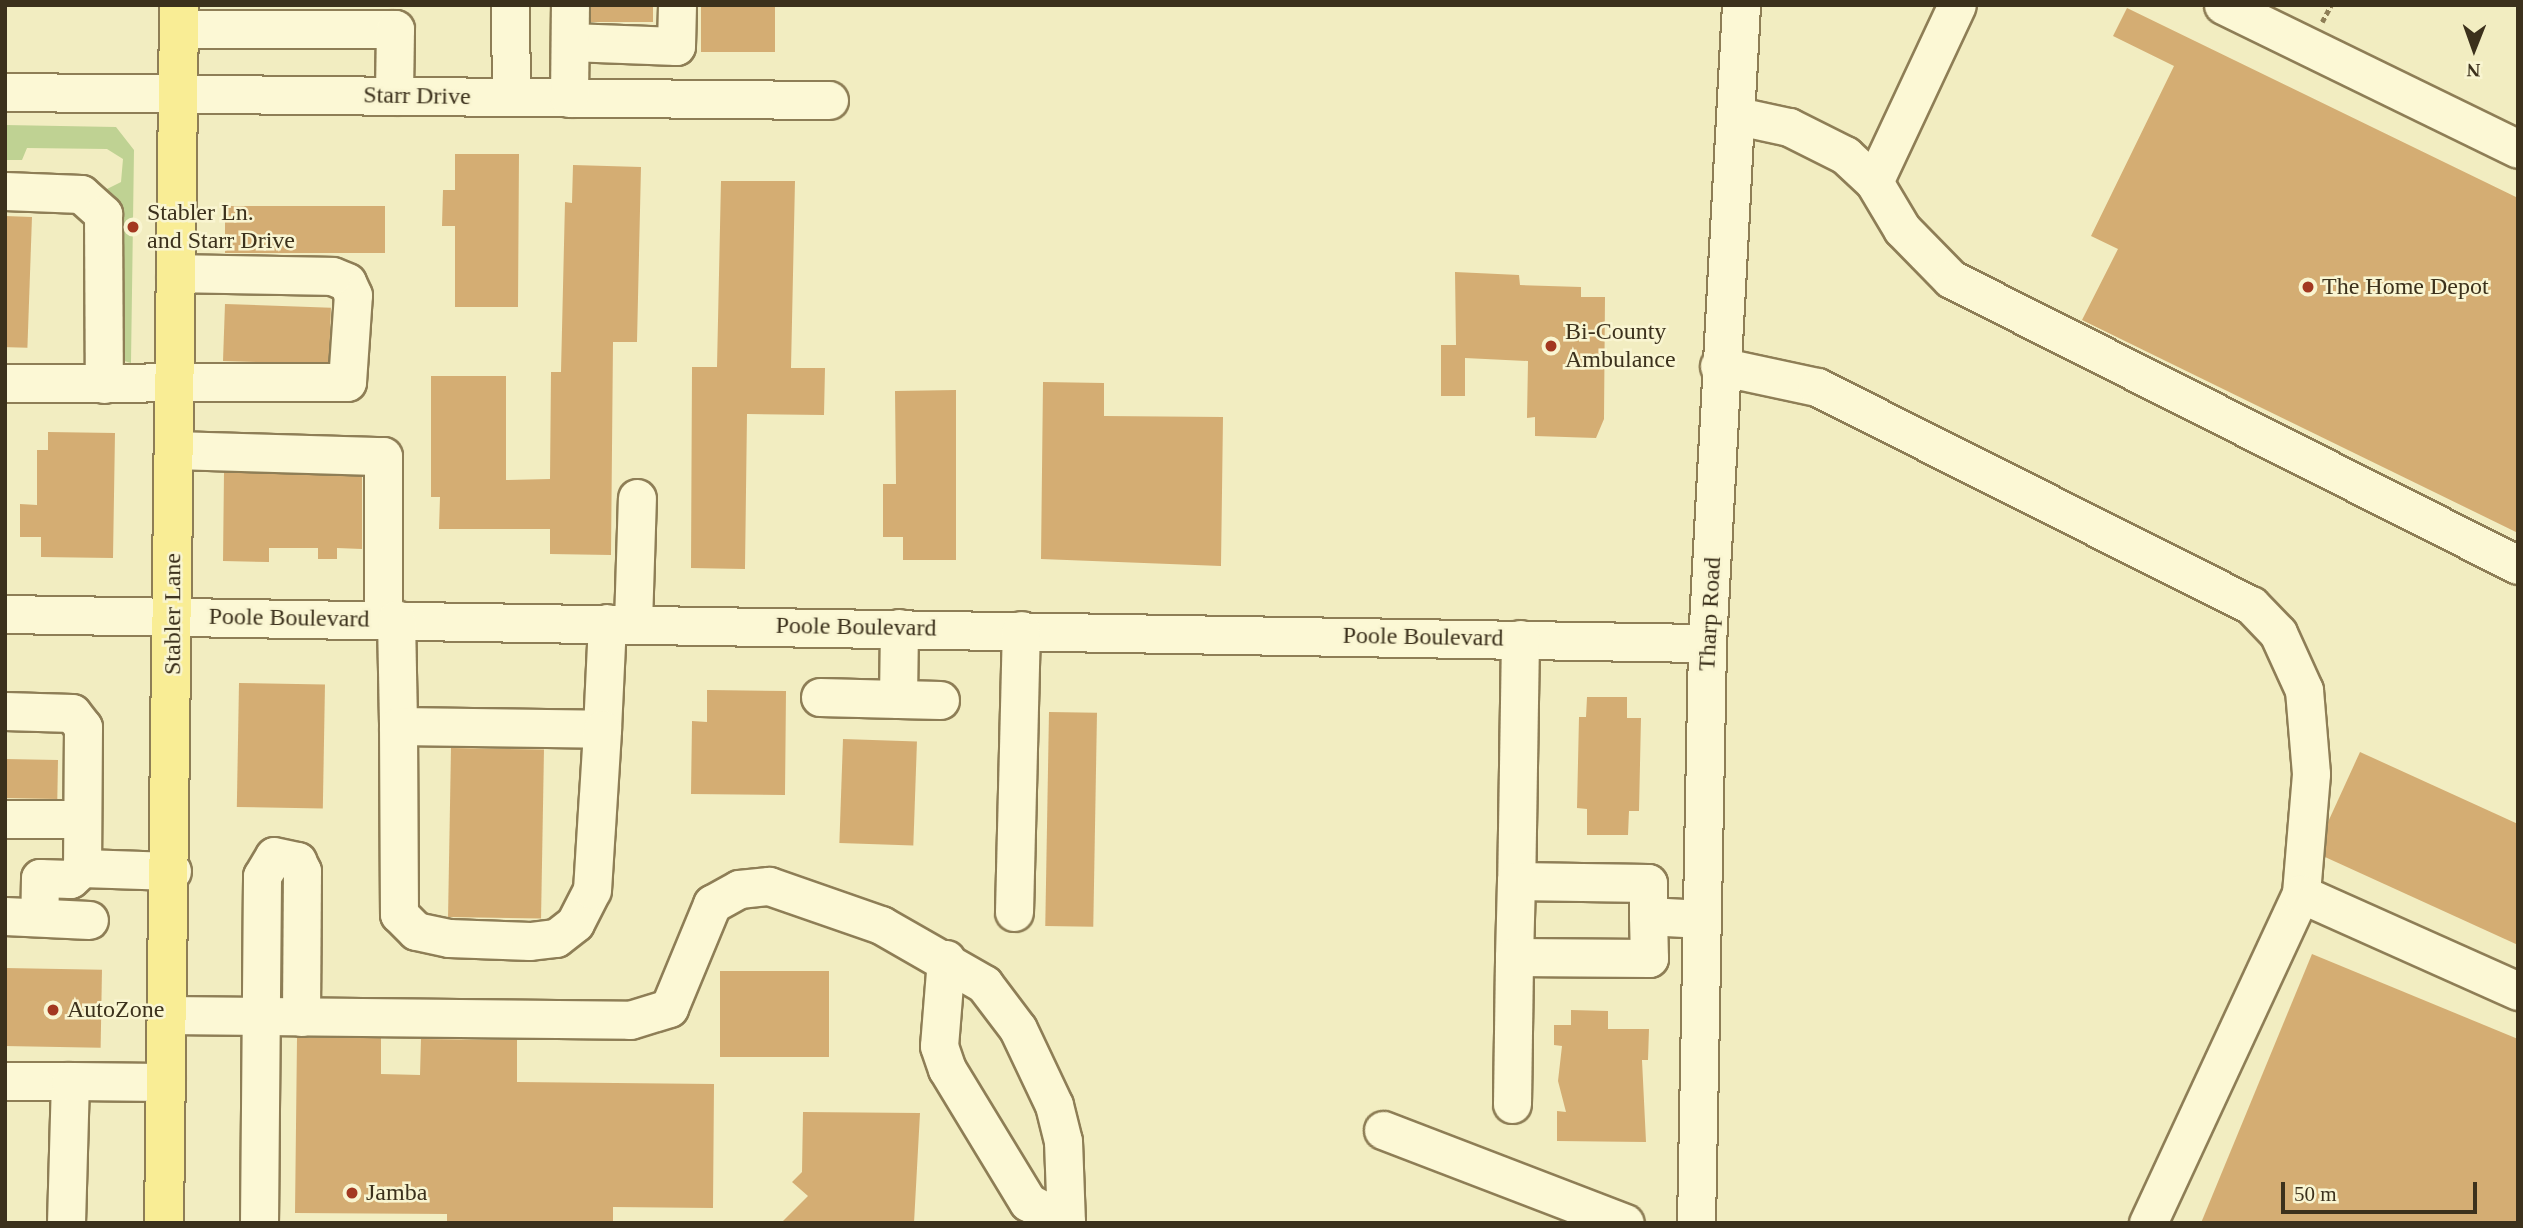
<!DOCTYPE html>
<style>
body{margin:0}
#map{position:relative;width:2523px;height:1228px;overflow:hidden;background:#f2edc1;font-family:Georgia,serif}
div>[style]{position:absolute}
.green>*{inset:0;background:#bfd293}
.building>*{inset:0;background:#d4ad73;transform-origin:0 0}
.path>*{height:4.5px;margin-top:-2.25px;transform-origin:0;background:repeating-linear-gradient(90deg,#8e7e56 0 5px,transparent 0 8.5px)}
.roads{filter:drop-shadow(2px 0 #8e7e56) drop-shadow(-2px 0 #8e7e56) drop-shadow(0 2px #8e7e56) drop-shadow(0 -2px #8e7e56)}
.minor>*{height:37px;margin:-18.5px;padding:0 18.5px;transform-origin:18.5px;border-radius:18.5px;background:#fcf8d5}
.major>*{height:38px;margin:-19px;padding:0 19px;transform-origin:19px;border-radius:19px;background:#f9ed95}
.dots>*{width:19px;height:19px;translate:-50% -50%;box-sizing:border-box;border:4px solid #f9f5d1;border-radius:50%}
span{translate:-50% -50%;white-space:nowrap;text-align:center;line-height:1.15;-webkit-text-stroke:5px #f9f5d1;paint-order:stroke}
.street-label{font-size:24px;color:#3c311c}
.poi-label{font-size:24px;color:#3c311c}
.left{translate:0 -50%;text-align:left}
.frame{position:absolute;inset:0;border:7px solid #3c311c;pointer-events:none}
.north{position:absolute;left:2439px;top:14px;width:70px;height:70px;-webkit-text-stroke:5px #f9f5d1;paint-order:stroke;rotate:181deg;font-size:19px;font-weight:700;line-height:28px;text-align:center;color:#3c311c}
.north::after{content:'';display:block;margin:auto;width:24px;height:32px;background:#3c311c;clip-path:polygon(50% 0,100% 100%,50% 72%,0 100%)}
.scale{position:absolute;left:2281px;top:1182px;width:196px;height:32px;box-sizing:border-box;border:4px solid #3c311c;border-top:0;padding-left:9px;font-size:21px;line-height:24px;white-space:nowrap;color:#3c311c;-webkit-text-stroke:5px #f9f5d1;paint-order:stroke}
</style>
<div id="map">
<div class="green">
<i style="clip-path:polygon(5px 125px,116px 127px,134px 150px,131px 363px,121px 360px,122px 221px,103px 191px,121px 182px,123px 159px,107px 149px,27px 148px,22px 160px,5px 160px)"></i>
</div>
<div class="building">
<i style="left:591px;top:5px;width:62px;height:17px"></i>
<i style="left:701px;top:5px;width:74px;height:47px"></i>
<i style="clip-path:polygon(2127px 8px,2518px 198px,2518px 533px,2082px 320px,2118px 249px,2091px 236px,2174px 66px,2113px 36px)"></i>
<i style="clip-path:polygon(455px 154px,519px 154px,518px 307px,455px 307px,455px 226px,442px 226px,443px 190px,455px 190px)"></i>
<i style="clip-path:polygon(573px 165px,641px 167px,637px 342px,613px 342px,611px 555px,550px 554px,550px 529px,439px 529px,440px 497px,431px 497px,431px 376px,506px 376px,506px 480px,550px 479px,551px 372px,561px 372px,565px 202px,572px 203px)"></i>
<i style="clip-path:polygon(721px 181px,795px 181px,791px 368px,825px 368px,824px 415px,747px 414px,745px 569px,691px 568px,692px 367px,717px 367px)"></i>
<i style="left:225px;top:206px;width:160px;height:47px"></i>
<i style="left:5px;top:216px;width:27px;height:131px;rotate:2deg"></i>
<i style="clip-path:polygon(1455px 272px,1519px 275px,1520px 285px,1581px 287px,1581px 297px,1605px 297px,1604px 419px,1596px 438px,1535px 436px,1535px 417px,1527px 418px,1528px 361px,1465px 358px,1465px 396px,1441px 396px,1441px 345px,1456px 345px)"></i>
<i style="left:225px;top:304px;width:106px;height:57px;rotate:2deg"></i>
<i style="clip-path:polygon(1043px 382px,1104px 383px,1104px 416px,1223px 417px,1221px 566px,1041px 559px)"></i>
<i style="clip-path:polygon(956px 390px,956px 560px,903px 560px,903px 537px,883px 537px,883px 484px,896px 484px,895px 391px)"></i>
<i style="clip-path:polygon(48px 432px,115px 433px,113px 558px,41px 557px,41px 537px,20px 537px,20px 504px,37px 505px,37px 450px,48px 450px)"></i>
<i style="clip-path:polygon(224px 472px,362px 476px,362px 549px,337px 548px,337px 559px,318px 559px,318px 548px,269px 548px,269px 562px,223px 561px)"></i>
<i style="left:239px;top:683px;width:86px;height:124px;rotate:1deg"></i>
<i style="clip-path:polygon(707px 690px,786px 691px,785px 795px,691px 794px,692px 721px,707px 722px)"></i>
<i style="clip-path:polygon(1587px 697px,1627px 697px,1627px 718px,1641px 718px,1639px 811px,1629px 811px,1628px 835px,1587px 835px,1587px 809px,1577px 808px,1579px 717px,1586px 717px)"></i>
<i style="left:1049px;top:712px;width:48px;height:214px;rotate:1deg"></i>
<i style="left:843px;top:739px;width:74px;height:104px;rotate:2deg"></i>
<i style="left:451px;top:748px;width:93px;height:169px;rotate:1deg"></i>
<i style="clip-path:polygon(2360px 752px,2518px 824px,2518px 945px,2325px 857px,2328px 822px)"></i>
<i style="left:5px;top:759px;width:53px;height:39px;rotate:1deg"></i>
<i style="clip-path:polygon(2312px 954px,2518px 1039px,2518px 1223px,2201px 1223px)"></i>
<i style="left:5px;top:968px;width:97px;height:78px;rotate:1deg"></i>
<i style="left:720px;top:971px;width:109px;height:86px"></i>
<i style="clip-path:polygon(1571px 1010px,1608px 1011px,1608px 1029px,1649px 1029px,1648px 1060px,1642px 1060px,1646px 1142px,1557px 1141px,1557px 1111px,1566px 1112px,1558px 1081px,1562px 1046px,1554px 1045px,1554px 1025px,1571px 1025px)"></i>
<i style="clip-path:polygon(297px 1038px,381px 1038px,381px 1074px,420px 1075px,421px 1039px,517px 1040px,517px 1082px,714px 1084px,713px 1208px,613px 1207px,613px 1223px,447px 1223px,447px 1214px,295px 1213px)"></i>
<i style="clip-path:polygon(803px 1112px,920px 1113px,914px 1223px,781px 1223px,808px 1196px,792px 1182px,802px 1172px)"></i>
</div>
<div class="path">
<i style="left:2322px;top:22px;width:19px;rotate:-62deg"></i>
</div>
<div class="roads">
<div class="minor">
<i style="left:510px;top:5px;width:92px;rotate:89.4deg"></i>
<i style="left:2223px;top:5px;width:328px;rotate:26deg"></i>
<i style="left:178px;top:29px;width:217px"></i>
<i style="left:395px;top:29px;width:67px;rotate:90.9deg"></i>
<i style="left:570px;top:42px;width:106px;rotate:2.2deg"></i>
<i style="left:676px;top:46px;width:41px;rotate:-88.6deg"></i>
<i style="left:5px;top:92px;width:824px;rotate:0.56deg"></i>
<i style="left:569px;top:98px;width:93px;rotate:-89.4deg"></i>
<i style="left:1738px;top:116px;width:52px;rotate:12.2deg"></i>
<i style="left:1789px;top:127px;width:63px;rotate:26.6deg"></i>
<i style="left:1845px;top:155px;width:40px;rotate:43deg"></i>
<i style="left:1874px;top:182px;width:55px;rotate:59.2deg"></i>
<i style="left:1902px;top:229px;width:70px;rotate:45.6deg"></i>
<i style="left:1951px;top:279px;width:635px;rotate:26.77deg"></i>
<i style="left:1874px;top:182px;width:195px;rotate:-64.9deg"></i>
<i style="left:5px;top:191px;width:76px;rotate:2.3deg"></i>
<i style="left:81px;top:194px;width:30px;rotate:42deg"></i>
<i style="left:103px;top:214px;width:170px;rotate:89.7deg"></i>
<i style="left:1719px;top:366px;width:100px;rotate:12.1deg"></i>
<i style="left:1817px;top:387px;width:486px;rotate:26.7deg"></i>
<i style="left:2251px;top:605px;width:39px;rotate:46deg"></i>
<i style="left:2278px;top:633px;width:63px;rotate:65.5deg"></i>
<i style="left:2304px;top:690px;width:84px;rotate:85.2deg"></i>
<i style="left:2311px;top:774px;width:120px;rotate:94.8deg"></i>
<i style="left:5px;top:383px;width:342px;rotate:-0.2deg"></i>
<i style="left:347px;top:382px;width:87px;rotate:-86.1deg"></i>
<i style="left:353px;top:295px;width:14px;rotate:-115deg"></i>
<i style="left:347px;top:282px;width:16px;rotate:-158deg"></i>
<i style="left:332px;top:276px;width:157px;rotate:-178.9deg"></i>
<i style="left:175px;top:450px;width:208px;rotate:1.7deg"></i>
<i style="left:383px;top:456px;width:163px;rotate:90deg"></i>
<i style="left:5px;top:614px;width:1702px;rotate:0.98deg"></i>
<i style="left:396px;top:619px;width:107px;rotate:88.9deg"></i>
<i style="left:398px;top:726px;width:204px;rotate:0.8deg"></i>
<i style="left:602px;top:729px;width:106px;rotate:-87.3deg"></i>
<i style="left:633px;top:623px;width:125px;rotate:-88.2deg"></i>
<i style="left:1520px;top:639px;width:242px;rotate:90.9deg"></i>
<i style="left:1516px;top:881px;width:132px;rotate:0.9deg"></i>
<i style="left:1648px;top:883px;width:33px;rotate:90deg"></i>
<i style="left:1648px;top:916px;width:54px;rotate:3.2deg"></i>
<i style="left:820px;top:697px;width:78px;rotate:1.5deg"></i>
<i style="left:898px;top:699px;width:71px;rotate:-89.2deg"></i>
<i style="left:898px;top:699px;width:42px;rotate:1.4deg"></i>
<i style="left:5px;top:711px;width:67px;rotate:1.7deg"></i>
<i style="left:72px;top:713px;width:18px;rotate:52deg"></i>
<i style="left:83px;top:727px;width:141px;rotate:90.4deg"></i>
<i style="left:82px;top:868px;width:16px;rotate:137deg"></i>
<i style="left:70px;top:879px;width:30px;rotate:-178deg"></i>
<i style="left:40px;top:878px;width:39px;rotate:91deg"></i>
<i style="left:398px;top:726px;width:188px;rotate:89.7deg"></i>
<i style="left:399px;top:914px;width:24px;rotate:45deg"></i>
<i style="left:416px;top:931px;width:34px;rotate:12deg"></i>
<i style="left:449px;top:938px;width:81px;rotate:2.1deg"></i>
<i style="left:530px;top:941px;width:26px;rotate:-7deg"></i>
<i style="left:556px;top:938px;width:24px;rotate:-38deg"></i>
<i style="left:575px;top:923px;width:37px;rotate:-63deg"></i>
<i style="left:592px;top:890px;width:161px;rotate:-86.4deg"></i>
<i style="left:5px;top:819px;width:77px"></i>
<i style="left:82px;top:868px;width:90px;rotate:1.9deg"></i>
<i style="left:1014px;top:912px;width:282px;rotate:-88.6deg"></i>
<i style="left:5px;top:916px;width:84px;rotate:2.7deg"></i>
<i style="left:1514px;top:957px;width:76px;rotate:-88.5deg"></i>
<i style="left:946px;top:959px;width:87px;rotate:94.6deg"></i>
<i style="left:939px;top:1046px;width:24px;rotate:71deg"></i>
<i style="left:947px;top:1069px;width:156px;rotate:58.7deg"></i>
<i style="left:1028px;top:1202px;width:43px;rotate:27.8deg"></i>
<i style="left:167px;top:1015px;width:463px;rotate:0.6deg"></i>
<i style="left:630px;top:1020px;width:41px;rotate:-17.1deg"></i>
<i style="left:669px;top:1008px;width:113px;rotate:-67.5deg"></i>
<i style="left:712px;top:904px;width:31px;rotate:-29deg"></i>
<i style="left:739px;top:889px;width:30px;rotate:-6deg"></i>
<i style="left:769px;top:886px;width:119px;rotate:19.2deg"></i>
<i style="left:881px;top:925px;width:119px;rotate:29.8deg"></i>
<i style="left:984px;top:984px;width:56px;rotate:52.9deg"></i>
<i style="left:1018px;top:1029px;width:84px;rotate:64.7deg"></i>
<i style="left:1054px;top:1105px;width:37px;rotate:76deg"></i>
<i style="left:1063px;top:1141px;width:82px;rotate:87.9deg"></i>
<i style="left:5px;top:1081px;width:65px"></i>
<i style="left:1512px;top:1104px;width:147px;rotate:-89.2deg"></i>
<i style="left:1514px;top:957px;width:135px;rotate:0.4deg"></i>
<i style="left:1649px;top:958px;width:42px;rotate:-91.4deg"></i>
<i style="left:1383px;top:1130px;width:259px;rotate:21deg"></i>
<i style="left:66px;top:1223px;width:142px;rotate:-88.4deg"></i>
<i style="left:70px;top:1081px;width:96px;rotate:0.6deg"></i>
<i style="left:259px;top:1223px;width:347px;rotate:-89.5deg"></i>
<i style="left:262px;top:876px;width:23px;rotate:-59deg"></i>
<i style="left:274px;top:856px;width:24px;rotate:12deg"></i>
<i style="left:297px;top:861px;width:11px;rotate:63deg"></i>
<i style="left:302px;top:871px;width:146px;rotate:90.4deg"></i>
<i style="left:1696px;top:1223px;width:580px;rotate:-88.91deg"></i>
<i style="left:1707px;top:643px;width:639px;rotate:-86.95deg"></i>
<i style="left:2148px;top:1223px;width:363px;rotate:-65.1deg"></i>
<i style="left:2301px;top:894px;width:238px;rotate:24.1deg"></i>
</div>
<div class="major">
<i style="left:164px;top:1223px;width:1218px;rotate:-89.29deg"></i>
</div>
</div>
<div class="dots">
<i style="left:133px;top:227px;background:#a33820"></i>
<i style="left:2308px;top:287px;background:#a33820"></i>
<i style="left:1551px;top:346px;background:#a33820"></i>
<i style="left:53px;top:1010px;background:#a33820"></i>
<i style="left:352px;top:1193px;background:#a33820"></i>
</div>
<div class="street-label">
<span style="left:417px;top:96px;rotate:1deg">Starr Drive</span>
<span style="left:173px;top:614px;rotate:-90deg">Stabler Lane</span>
<span style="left:1710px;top:614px;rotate:-87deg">Tharp Road</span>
<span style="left:289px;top:618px;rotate:1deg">Poole Boulevard</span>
<span style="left:856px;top:627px;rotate:1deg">Poole Boulevard</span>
<span style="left:1423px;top:637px;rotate:1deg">Poole Boulevard</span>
</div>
<div class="poi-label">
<span class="left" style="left:147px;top:227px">Stabler Ln.<br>and Starr Drive</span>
<span class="left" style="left:2322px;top:287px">The Home Depot</span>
<span class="left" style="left:1565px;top:346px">Bi-County<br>Ambulance</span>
<span class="left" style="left:67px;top:1010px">AutoZone</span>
<span class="left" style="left:366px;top:1193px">Jamba</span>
</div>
<div class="frame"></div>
<div class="north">N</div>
<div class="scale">50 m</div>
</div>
